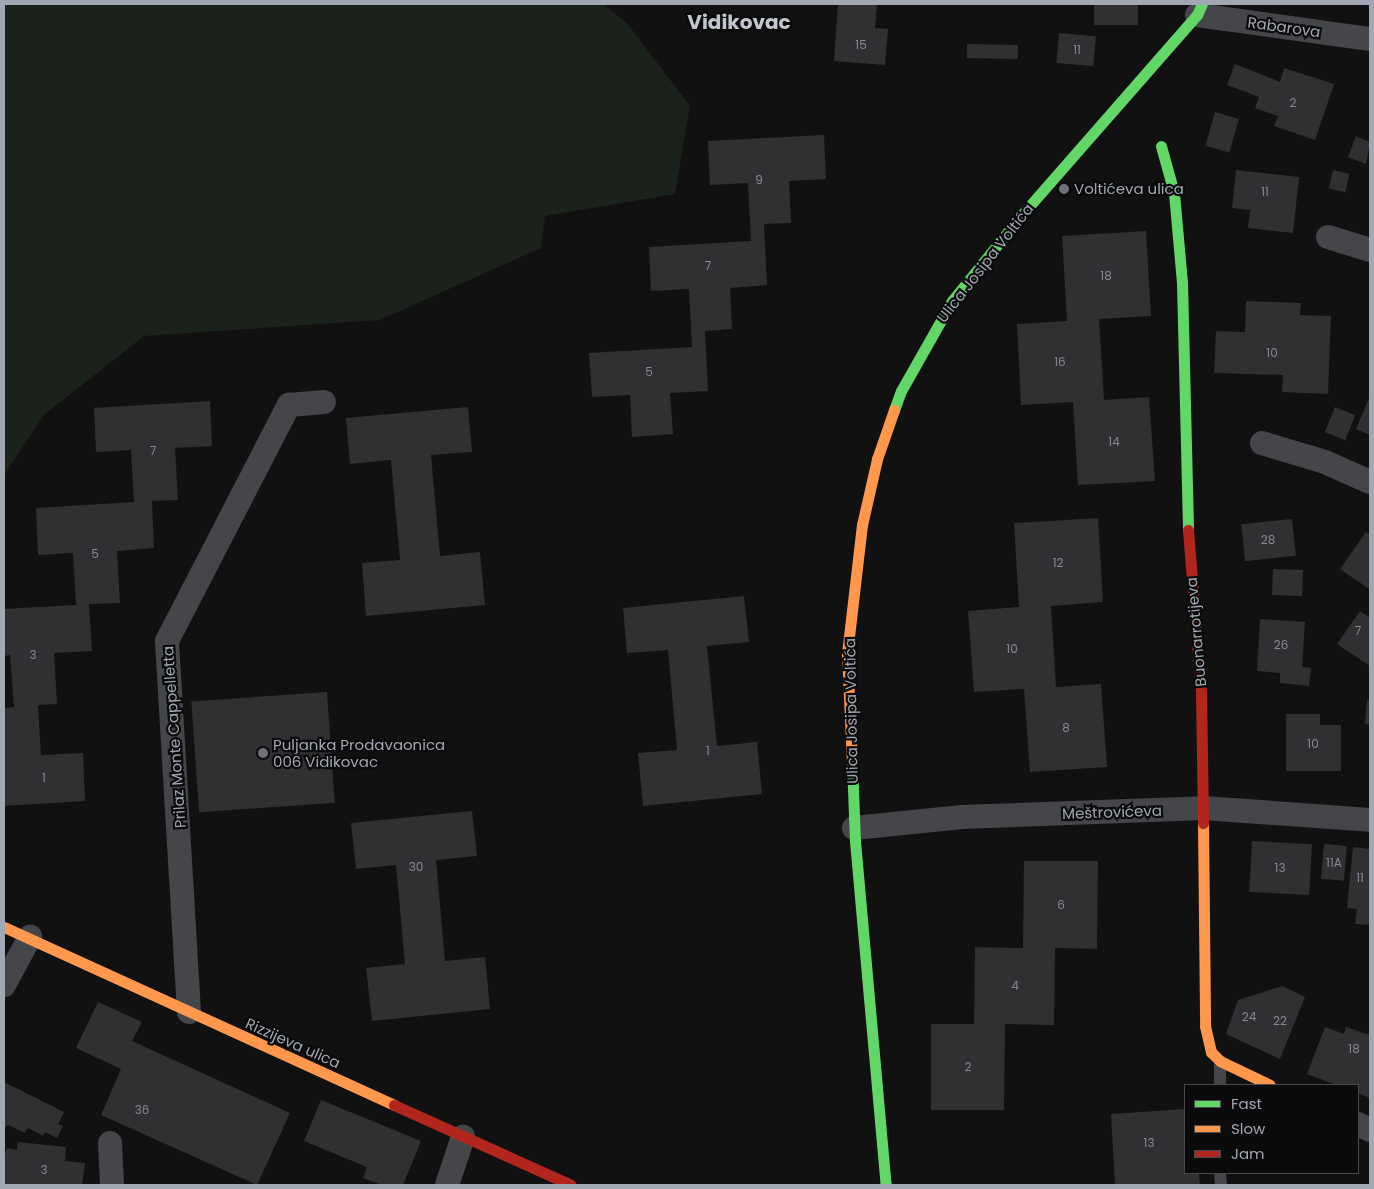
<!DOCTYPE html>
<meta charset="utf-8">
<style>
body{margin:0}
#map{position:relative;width:1374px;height:1189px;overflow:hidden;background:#111;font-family:Poppins,sans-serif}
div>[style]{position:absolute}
.green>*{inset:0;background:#1b211b}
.building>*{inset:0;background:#303032;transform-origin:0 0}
.lane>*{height:12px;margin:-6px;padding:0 6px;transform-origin:6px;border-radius:6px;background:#45464a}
.street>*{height:24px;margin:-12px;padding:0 12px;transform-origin:12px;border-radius:12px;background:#45464a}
.fast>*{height:11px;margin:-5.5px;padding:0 5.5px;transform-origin:5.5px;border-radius:5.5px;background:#63d668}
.slow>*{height:11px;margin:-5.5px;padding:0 5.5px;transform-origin:5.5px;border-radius:5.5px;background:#ff974d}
.jam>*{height:11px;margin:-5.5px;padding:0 5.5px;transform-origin:5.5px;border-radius:5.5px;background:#b3261e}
.dots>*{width:14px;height:14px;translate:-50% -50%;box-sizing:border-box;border:2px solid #0b0b0c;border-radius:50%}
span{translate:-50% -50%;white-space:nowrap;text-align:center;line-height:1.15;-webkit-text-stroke:4.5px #0b0b0c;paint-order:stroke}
.number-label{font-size:12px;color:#858993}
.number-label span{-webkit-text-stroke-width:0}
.street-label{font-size:15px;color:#a1a7b3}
.poi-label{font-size:15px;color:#a1a7b3}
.left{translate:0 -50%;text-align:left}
.district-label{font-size:20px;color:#c2c6cf;font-weight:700}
.frame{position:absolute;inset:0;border:5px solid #a1a7b3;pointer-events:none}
.legend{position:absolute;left:1184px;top:1084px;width:175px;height:90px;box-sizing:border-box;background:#0b0b0c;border:1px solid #47494f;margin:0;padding:6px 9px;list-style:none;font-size:15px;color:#a1a7b3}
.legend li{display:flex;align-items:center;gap:10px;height:25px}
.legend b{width:25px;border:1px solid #47494f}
</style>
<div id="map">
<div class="green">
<i style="clip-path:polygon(4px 4px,603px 4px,627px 23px,690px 106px,675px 194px,545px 216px,541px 248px,380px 320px,144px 336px,44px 415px,4px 475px)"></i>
</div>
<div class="building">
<i style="clip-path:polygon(838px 4px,877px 5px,875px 28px,888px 29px,885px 65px,834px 61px)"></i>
<i style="left:1094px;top:4px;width:44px;height:21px"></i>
<i style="left:1059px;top:33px;width:37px;height:30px;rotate:5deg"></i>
<i style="left:967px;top:44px;width:51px;height:14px;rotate:1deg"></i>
<i style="clip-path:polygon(1235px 64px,1280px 82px,1284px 68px,1334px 84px,1315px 140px,1274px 126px,1278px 116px,1255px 108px,1259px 97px,1227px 85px)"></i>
<i style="left:1215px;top:112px;width:25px;height:35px;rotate:16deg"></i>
<i style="clip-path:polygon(824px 135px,826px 179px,789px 181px,791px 223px,764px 224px,767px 285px,730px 288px,732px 329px,705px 331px,708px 391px,670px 393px,673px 434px,632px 437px,630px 395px,592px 397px,589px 353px,692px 347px,689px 289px,651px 291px,649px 247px,751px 241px,748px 183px,710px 185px,708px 141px)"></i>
<i style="clip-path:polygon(1356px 136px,1370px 142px,1366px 164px,1348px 157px)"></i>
<i style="clip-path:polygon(1236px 170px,1299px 177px,1293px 233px,1248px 228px,1250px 210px,1232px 208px)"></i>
<i style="left:1333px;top:170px;width:17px;height:19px;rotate:13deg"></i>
<i style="clip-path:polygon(1146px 231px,1151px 316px,1099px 319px,1104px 400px,1149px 397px,1155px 481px,1078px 485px,1073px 402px,1021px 405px,1017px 324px,1067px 321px,1062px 236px)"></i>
<i style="clip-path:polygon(1246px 301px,1301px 303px,1300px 315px,1331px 316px,1328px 394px,1282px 392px,1283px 375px,1214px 373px,1216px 331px,1245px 332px)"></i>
<i style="clip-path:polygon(1370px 396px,1370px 435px,1356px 429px)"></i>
<i style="clip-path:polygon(210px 401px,212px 446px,175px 448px,178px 500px,152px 501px,154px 548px,117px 551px,120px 603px,89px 604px,92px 651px,54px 653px,57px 704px,38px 705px,41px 755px,83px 753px,85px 801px,4px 806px,4px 708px,14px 707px,10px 655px,4px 656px,4px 609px,76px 605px,73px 553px,38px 555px,36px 508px,134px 502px,131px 450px,96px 452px,94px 408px)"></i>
<i style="clip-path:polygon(468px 407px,472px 452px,431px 455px,440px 556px,480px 552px,485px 605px,366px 616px,362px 563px,400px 560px,391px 460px,350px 464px,346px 418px)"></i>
<i style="left:1335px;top:407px;width:22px;height:27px;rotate:22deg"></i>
<i style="clip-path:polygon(1098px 518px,1103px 602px,1051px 606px,1056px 687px,1101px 684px,1107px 767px,1030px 772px,1024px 689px,974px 692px,968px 611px,1019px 607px,1014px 523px)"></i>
<i style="left:1292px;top:519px;width:37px;height:51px;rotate:84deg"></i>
<i style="clip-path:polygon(1366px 532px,1370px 535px,1369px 589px,1340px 569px)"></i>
<i style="left:1273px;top:569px;width:30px;height:26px;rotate:2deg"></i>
<i style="clip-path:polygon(744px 596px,749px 642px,707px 646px,717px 746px,757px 742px,762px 794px,643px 806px,638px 753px,677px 750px,668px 650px,627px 653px,623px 608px)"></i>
<i style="clip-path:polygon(1360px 611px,1370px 618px,1370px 666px,1337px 644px)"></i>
<i style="clip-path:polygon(1260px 619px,1305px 622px,1302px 667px,1311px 668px,1309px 686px,1280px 683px,1280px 673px,1257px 671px)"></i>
<i style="left:327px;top:692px;width:111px;height:136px;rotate:86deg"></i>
<i style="clip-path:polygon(1367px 700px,1370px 700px,1370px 725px,1365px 724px)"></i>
<i style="clip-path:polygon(1286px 714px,1320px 714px,1320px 725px,1341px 725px,1341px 771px,1286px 771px)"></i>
<i style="clip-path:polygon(472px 811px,477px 856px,436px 860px,445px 961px,485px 957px,490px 1009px,372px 1021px,366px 968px,405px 964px,396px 865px,356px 869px,351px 823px)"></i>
<i style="left:1252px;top:841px;width:60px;height:51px;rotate:3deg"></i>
<i style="left:1324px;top:844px;width:23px;height:35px;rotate:5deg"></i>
<i style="clip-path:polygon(1353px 847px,1370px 849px,1370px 925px,1355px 924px,1357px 909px,1347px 908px)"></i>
<i style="clip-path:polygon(1024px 861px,1098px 861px,1097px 949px,1055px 948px,1054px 1025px,1005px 1024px,1004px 1110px,931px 1110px,931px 1024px,974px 1024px,975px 947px,1023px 948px)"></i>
<i style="clip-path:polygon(1282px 986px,1305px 997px,1280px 1059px,1226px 1034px,1238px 1000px)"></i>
<i style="clip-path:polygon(98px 1002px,142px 1022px,132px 1041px,290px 1113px,257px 1185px,101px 1115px,121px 1069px,76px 1048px)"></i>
<i style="clip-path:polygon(1325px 1027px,1344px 1034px,1346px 1027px,1370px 1035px,1370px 1098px,1358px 1093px,1358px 1085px,1336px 1085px,1307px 1074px)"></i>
<i style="clip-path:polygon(4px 1082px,64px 1112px,58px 1124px,63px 1126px,57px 1138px,45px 1132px,43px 1136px,28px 1128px,25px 1133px,8px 1125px,4px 1128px)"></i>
<i style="clip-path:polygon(321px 1100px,421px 1141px,403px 1185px,382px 1185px,363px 1178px,367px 1167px,304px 1141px)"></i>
<i style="clip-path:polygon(1185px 1109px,1185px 1173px,1199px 1173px,1200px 1185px,1115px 1185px,1111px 1114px)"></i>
<i style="clip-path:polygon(18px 1142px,66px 1147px,65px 1161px,85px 1163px,82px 1185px,4px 1185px,4px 1156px,7px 1148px,17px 1150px)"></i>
</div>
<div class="lane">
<i style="left:1220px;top:1061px;width:24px;rotate:90deg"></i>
<i style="left:1220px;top:1173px;width:12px;rotate:85deg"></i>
</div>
<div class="street">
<i style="left:1197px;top:15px;width:175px;rotate:7.9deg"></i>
<i style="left:1328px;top:237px;width:44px;rotate:17.2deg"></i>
<i style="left:1262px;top:443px;width:66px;rotate:16.8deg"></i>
<i style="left:1325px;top:462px;width:49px;rotate:24deg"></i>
<i style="left:854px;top:828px;width:109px;rotate:-5.8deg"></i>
<i style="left:962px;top:817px;width:242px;rotate:-2.1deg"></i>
<i style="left:1204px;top:808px;width:166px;rotate:4.1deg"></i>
<i style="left:4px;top:985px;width:55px;rotate:-61.6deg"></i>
<i style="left:189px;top:1012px;width:372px;rotate:-93.4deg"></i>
<i style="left:167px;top:641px;width:266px;rotate:-62.7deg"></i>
<i style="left:289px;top:405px;width:35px;rotate:-5deg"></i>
<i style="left:1358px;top:1124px;width:13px;rotate:27deg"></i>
<i style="left:110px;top:1143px;width:42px;rotate:87.3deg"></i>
<i style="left:447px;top:1185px;width:51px;rotate:-71.6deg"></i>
</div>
<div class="fast">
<i style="left:1161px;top:146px;width:49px;rotate:74.5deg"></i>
<i style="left:1174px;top:193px;width:89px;rotate:84.9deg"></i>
<i style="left:1182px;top:282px;width:248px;rotate:88.6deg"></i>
<i style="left:894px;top:410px;width:20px;rotate:-70deg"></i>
<i style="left:901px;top:391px;width:103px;rotate:-60.5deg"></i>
<i style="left:952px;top:301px;width:107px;rotate:-51.1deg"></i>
<i style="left:1019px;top:218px;width:270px;rotate:-48.8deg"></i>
<i style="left:1197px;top:15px;width:12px;rotate:-66deg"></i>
<i style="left:852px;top:763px;width:78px;rotate:87.8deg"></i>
<i style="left:855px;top:841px;width:345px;rotate:84.9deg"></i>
</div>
<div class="slow">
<i style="left:852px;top:763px;width:109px;rotate:-92.6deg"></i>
<i style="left:847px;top:654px;width:130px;rotate:-83.4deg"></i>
<i style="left:862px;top:525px;width:68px;rotate:-77.2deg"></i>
<i style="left:877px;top:459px;width:52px;rotate:-70.9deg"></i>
<i style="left:1203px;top:823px;width:203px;rotate:89.4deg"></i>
<i style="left:1205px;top:1026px;width:27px;rotate:77deg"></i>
<i style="left:1211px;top:1052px;width:13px;rotate:45deg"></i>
<i style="left:1220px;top:1061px;width:55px;rotate:25.6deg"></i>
<i style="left:4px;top:927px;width:429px;rotate:24.5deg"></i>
</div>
<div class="jam">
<i style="left:1188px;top:530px;width:163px;rotate:85.4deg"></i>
<i style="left:1201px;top:692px;width:131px;rotate:89.1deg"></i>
<i style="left:394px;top:1105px;width:194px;rotate:24.3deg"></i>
</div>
<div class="dots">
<i style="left:1064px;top:189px;background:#6f727a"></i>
<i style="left:263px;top:753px;background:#6f727a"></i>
</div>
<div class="number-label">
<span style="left:861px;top:45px">15</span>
<span style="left:1077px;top:50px">11</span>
<span style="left:1293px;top:103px">2</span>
<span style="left:759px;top:180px">9</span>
<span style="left:1265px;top:192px">11</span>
<span style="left:708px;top:266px">7</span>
<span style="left:1106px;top:276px">18</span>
<span style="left:1272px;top:353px">10</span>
<span style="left:1060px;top:362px">16</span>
<span style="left:649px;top:372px">5</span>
<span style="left:1114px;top:442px">14</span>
<span style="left:153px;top:451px">7</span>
<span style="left:1268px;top:540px">28</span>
<span style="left:95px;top:554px">5</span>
<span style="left:1058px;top:563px">12</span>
<span style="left:1358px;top:631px">7</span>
<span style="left:1281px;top:645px">26</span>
<span style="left:1012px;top:649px">10</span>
<span style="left:33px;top:655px">3</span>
<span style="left:1066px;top:728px">8</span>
<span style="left:1313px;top:744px">10</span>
<span style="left:708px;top:751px">1</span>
<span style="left:44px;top:778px">1</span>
<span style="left:1334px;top:863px">11A</span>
<span style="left:416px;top:867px">30</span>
<span style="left:1280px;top:868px">13</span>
<span style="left:1360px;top:878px">11</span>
<span style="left:1061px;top:905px">6</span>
<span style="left:1015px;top:986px">4</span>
<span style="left:1249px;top:1017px">24</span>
<span style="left:1280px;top:1021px">22</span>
<span style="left:1354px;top:1049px">18</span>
<span style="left:968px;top:1067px">2</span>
<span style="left:142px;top:1110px">36</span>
<span style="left:1149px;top:1143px">13</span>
<span style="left:44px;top:1170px">3</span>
</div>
<div class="street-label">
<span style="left:1284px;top:27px;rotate:8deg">Rabarova</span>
<span style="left:985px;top:263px;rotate:-52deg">Ulica Josipa Voltića</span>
<span style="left:1196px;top:632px;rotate:-95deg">Buonarrotijeva</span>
<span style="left:851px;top:711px;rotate:-91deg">Ulica Josipa Voltića</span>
<span style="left:174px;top:737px;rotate:-94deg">Prilaz Monte Cappelletta</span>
<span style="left:1112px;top:812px;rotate:-2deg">Meštrovićeva</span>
<span style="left:293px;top:1043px;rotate:24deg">Rizzijeva ulica</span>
</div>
<div class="poi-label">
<span class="left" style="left:1074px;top:189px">Voltićeva ulica</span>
<span class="left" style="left:273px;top:753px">Puljanka Prodavaonica<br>006 Vidikovac</span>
</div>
<div class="district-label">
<span style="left:739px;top:22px">Vidikovac</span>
</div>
<div class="frame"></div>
<ul class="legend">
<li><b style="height:6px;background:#63d668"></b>Fast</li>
<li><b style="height:6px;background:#ff974d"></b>Slow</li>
<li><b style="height:6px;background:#b3261e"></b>Jam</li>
</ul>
</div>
